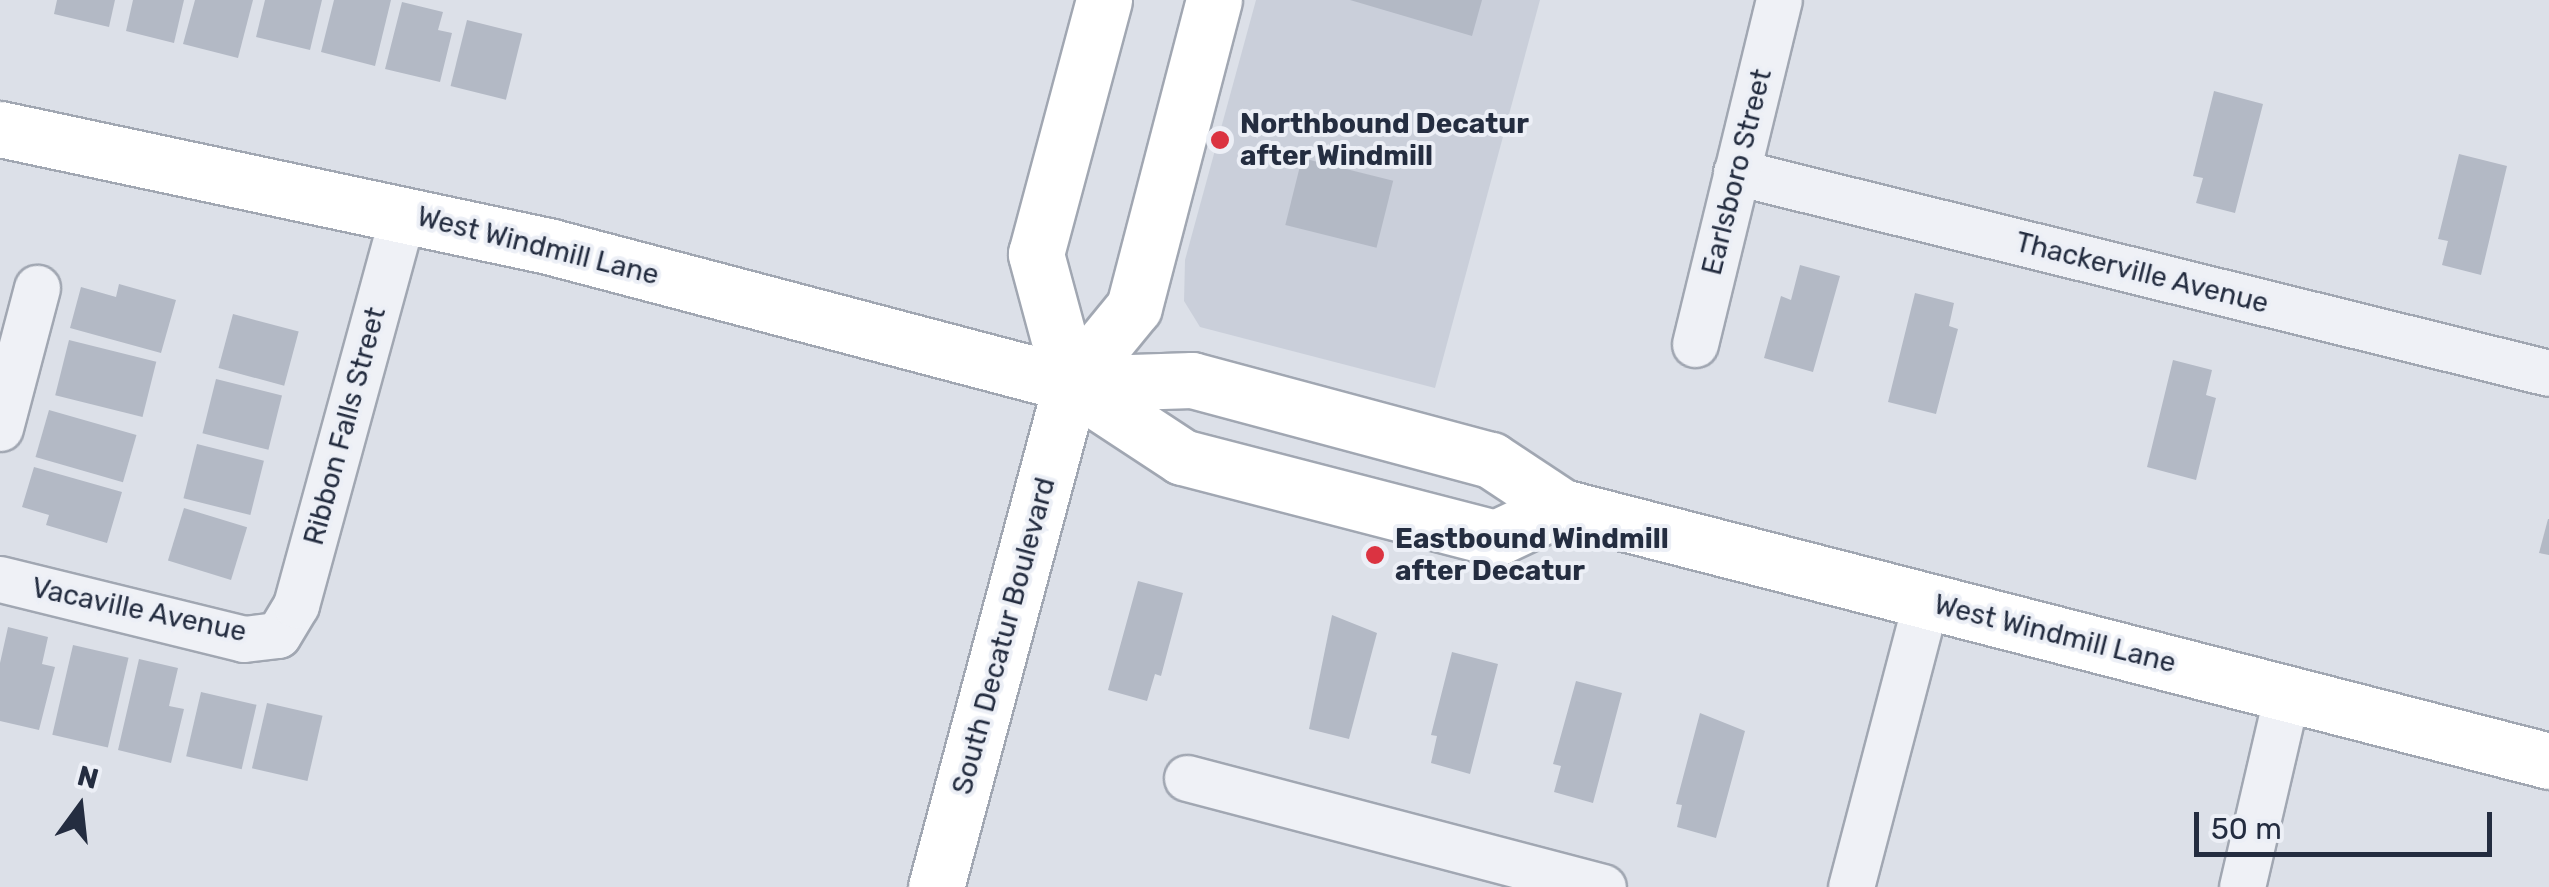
<!DOCTYPE html>
<style>
body{margin:0}
#map{position:relative;width:2549px;height:887px;overflow:hidden;background:#dce0e8;font-family:Rubik,sans-serif}
div>[style]{position:absolute}
.built>*{inset:0;background:#cacfda}
.building>*{inset:0;background:#b3b9c5;transform-origin:0 0}
.roads{filter:drop-shadow(2px 0 #a1a7b2) drop-shadow(-2px 0 #a1a7b2) drop-shadow(0 2px #a1a7b2) drop-shadow(0 -2px #a1a7b2)}
.street>*{height:45px;margin:-22.5px;padding:0 22.5px;transform-origin:22.5px;border-radius:22.5px;background:#eff1f6}
.secondary>*{height:55px;margin:-27.5px;padding:0 27.5px;transform-origin:27.5px;border-radius:27.5px;background:#fff}
.primary>*{height:55px;margin:-27.5px;padding:0 27.5px;transform-origin:27.5px;border-radius:27.5px;background:#fff}
.dots>*{width:28px;height:28px;translate:-50% -50%;box-sizing:border-box;border:5px solid #eceff6;border-radius:50%}
span{translate:-50% -50%;white-space:nowrap;text-align:center;line-height:1.15;-webkit-text-stroke:8px #eceff6;paint-order:stroke}
.poi-label{font-size:28px;color:#242d40;font-weight:700}
.left{translate:0 -50%;text-align:left}
.street-label{font-size:28px;color:#242d40}
.north{position:absolute;left:30px;top:757px;width:100px;height:100px;-webkit-text-stroke:8px #eceff6;paint-order:stroke;rotate:15deg;font-size:28px;font-weight:700;line-height:40px;text-align:center;color:#242d40}
.north::after{content:'';display:block;margin:auto;width:35px;height:45px;background:#242d40;clip-path:polygon(50% 0,100% 100%,50% 72%,0 100%)}
.scale{position:absolute;left:2194px;top:812px;width:298px;height:45px;box-sizing:border-box;border:5px solid #242d40;border-top:0;padding-left:12px;font-size:30px;line-height:35px;white-space:nowrap;color:#242d40;-webkit-text-stroke:8px #eceff6;paint-order:stroke}
</style>
<div id="map">
<div class="built">
<i style="clip-path:polygon(1256px 0,1540px 0,1435px 388px,1200px 327px,1184px 301px,1185px 260px)"></i>
</div>
<div class="building">
<i style="clip-path:polygon(57px 0,115px 0,109px 27px,54px 14px)"></i>
<i style="clip-path:polygon(133px 0,184px 0,174px 43px,126px 31px)"></i>
<i style="clip-path:polygon(195px 0,253px 0,238px 58px,183px 44px)"></i>
<i style="clip-path:polygon(265px 0,322px 0,310px 50px,256px 37px)"></i>
<i style="clip-path:polygon(334px 0,391px 0,375px 66px,321px 52px)"></i>
<i style="clip-path:polygon(1350px 0,1482px 0,1472px 36px)"></i>
<i style="clip-path:polygon(402px 2px,443px 12px,438px 30px,452px 33px,440px 82px,385px 69px)"></i>
<i style="left:467px;top:20px;width:57px;height:68px;rotate:14deg"></i>
<i style="clip-path:polygon(2214px 91px,2263px 104px,2235px 213px,2196px 203px,2203px 178px,2193px 176px)"></i>
<i style="clip-path:polygon(2459px 154px,2507px 166px,2481px 275px,2442px 265px,2448px 241px,2438px 239px)"></i>
<i style="left:1302px;top:158px;width:94px;height:69px;rotate:14deg"></i>
<i style="clip-path:polygon(1800px 265px,1840px 276px,1813px 372px,1764px 358px,1781px 296px,1791px 300px)"></i>
<i style="clip-path:polygon(119px 284px,176px 300px,161px 353px,70px 328px,81px 287px,116px 297px)"></i>
<i style="clip-path:polygon(1915px 293px,1954px 303px,1949px 326px,1958px 329px,1936px 414px,1888px 402px)"></i>
<i style="left:233px;top:314px;width:68px;height:56px;rotate:15deg"></i>
<i style="left:69px;top:340px;width:90px;height:57px;rotate:14deg"></i>
<i style="clip-path:polygon(2173px 360px,2212px 370px,2206px 395px,2216px 398px,2196px 480px,2147px 467px)"></i>
<i style="left:216px;top:379px;width:68px;height:56px;rotate:14deg"></i>
<i style="left:49px;top:410px;width:91px;height:49px;rotate:16deg"></i>
<i style="left:197px;top:444px;width:69px;height:56px;rotate:14deg"></i>
<i style="clip-path:polygon(34px 467px,122px 492px,107px 543px,46px 525px,49px 515px,22px 507px)"></i>
<i style="left:184px;top:508px;width:66px;height:55px;rotate:17deg"></i>
<i style="clip-path:polygon(2548px 519px,2549px 519px,2549px 555px,2539px 553px)"></i>
<i style="clip-path:polygon(1138px 581px,1183px 593px,1161px 676px,1155px 674px,1147px 701px,1108px 690px)"></i>
<i style="clip-path:polygon(1332px 615px,1377px 633px,1349px 739px,1309px 729px)"></i>
<i style="clip-path:polygon(8px 627px,48px 637px,42px 664px,55px 667px,39px 730px,0 721px,0 663px)"></i>
<i style="left:73px;top:645px;width:57px;height:92px;rotate:13deg"></i>
<i style="clip-path:polygon(1452px 652px,1498px 664px,1470px 774px,1431px 763px,1437px 736px,1431px 735px)"></i>
<i style="clip-path:polygon(139px 659px,178px 668px,169px 706px,184px 709px,171px 763px,118px 750px)"></i>
<i style="clip-path:polygon(1576px 681px,1622px 693px,1593px 803px,1554px 792px,1561px 766px,1553px 764px)"></i>
<i style="left:201px;top:692px;width:57px;height:66px;rotate:13deg"></i>
<i style="left:267px;top:703px;width:57px;height:67px;rotate:13deg"></i>
<i style="clip-path:polygon(1700px 713px,1745px 731px,1716px 838px,1677px 827px,1682px 805px,1676px 804px)"></i>
</div>
<div class="roads">
<div class="street">
<i style="left:1736px;top:172px;width:837px;rotate:13.89deg"></i>
<i style="left:1695px;top:344px;width:354px;rotate:-76.3deg"></i>
<i style="left:0;top:428px;width:145px;rotate:-75.2deg"></i>
<i style="left:0;top:579px;width:251px;rotate:13.8deg"></i>
<i style="left:244px;top:639px;width:34px;rotate:-7deg"></i>
<i style="left:278px;top:635px;width:35px;rotate:-59deg"></i>
<i style="left:296px;top:605px;width:406px;rotate:-74.7deg"></i>
<i style="left:1187px;top:778px;width:430px;rotate:14.7deg"></i>
<i style="left:1851px;top:887px;width:296px;rotate:-75.3deg"></i>
<i style="left:2242px;top:887px;width:198px;rotate:-76.9deg"></i>
</div>
<div class="secondary">
<i style="left:0;top:129px;width:560px;rotate:12.05deg"></i>
<i style="left:548px;top:246px;width:541px;rotate:14.78deg"></i>
<i style="left:1071px;top:384px;width:121px;rotate:-1.9deg"></i>
<i style="left:1192px;top:380px;width:310px;rotate:15deg"></i>
<i style="left:1491px;top:460px;width:85px;rotate:33.5deg"></i>
<i style="left:1562px;top:507px;width:1019px;rotate:14.43deg"></i>
<i style="left:1071px;top:384px;width:133px;rotate:33.3deg"></i>
<i style="left:1182px;top:457px;width:324px;rotate:14.5deg"></i>
<i style="left:1496px;top:538px;width:73px;rotate:-25.2deg"></i>
</div>
<div class="primary">
<i style="left:1071px;top:384px;width:135px;rotate:-105.1deg"></i>
<i style="left:1036px;top:254px;width:263px;rotate:-75deg"></i>
<i style="left:936px;top:887px;width:521px;rotate:-74.98deg"></i>
<i style="left:1071px;top:384px;width:99px;rotate:-50.7deg"></i>
<i style="left:1134px;top:307px;width:317px;rotate:-75.4deg"></i>
</div>
</div>
<div class="dots">
<i style="left:1220px;top:140px;background:#db3341"></i>
<i style="left:1375px;top:555px;background:#db3341"></i>
</div>
<div class="poi-label">
<span class="left" style="left:1240px;top:140px">Northbound Decatur<br>after Windmill</span>
<span class="left" style="left:1395px;top:555px">Eastbound Windmill<br>after Decatur</span>
</div>
<div class="street-label">
<span style="left:1737px;top:172px;rotate:-76deg">Earlsboro Street</span>
<span style="left:538px;top:246px;rotate:14deg">West Windmill Lane</span>
<span style="left:2142px;top:273px;rotate:14deg">Thackerville Avenue</span>
<span style="left:345px;top:426px;rotate:-75deg">Ribbon Falls Street</span>
<span style="left:139px;top:610px;rotate:12deg">Vacaville Avenue</span>
<span style="left:2055px;top:634px;rotate:14deg">West Windmill Lane</span>
<span style="left:1004px;top:636px;rotate:-75deg">South Decatur Boulevard</span>
</div>
<div class="north">N</div>
<div class="scale">50 m</div>
</div>
